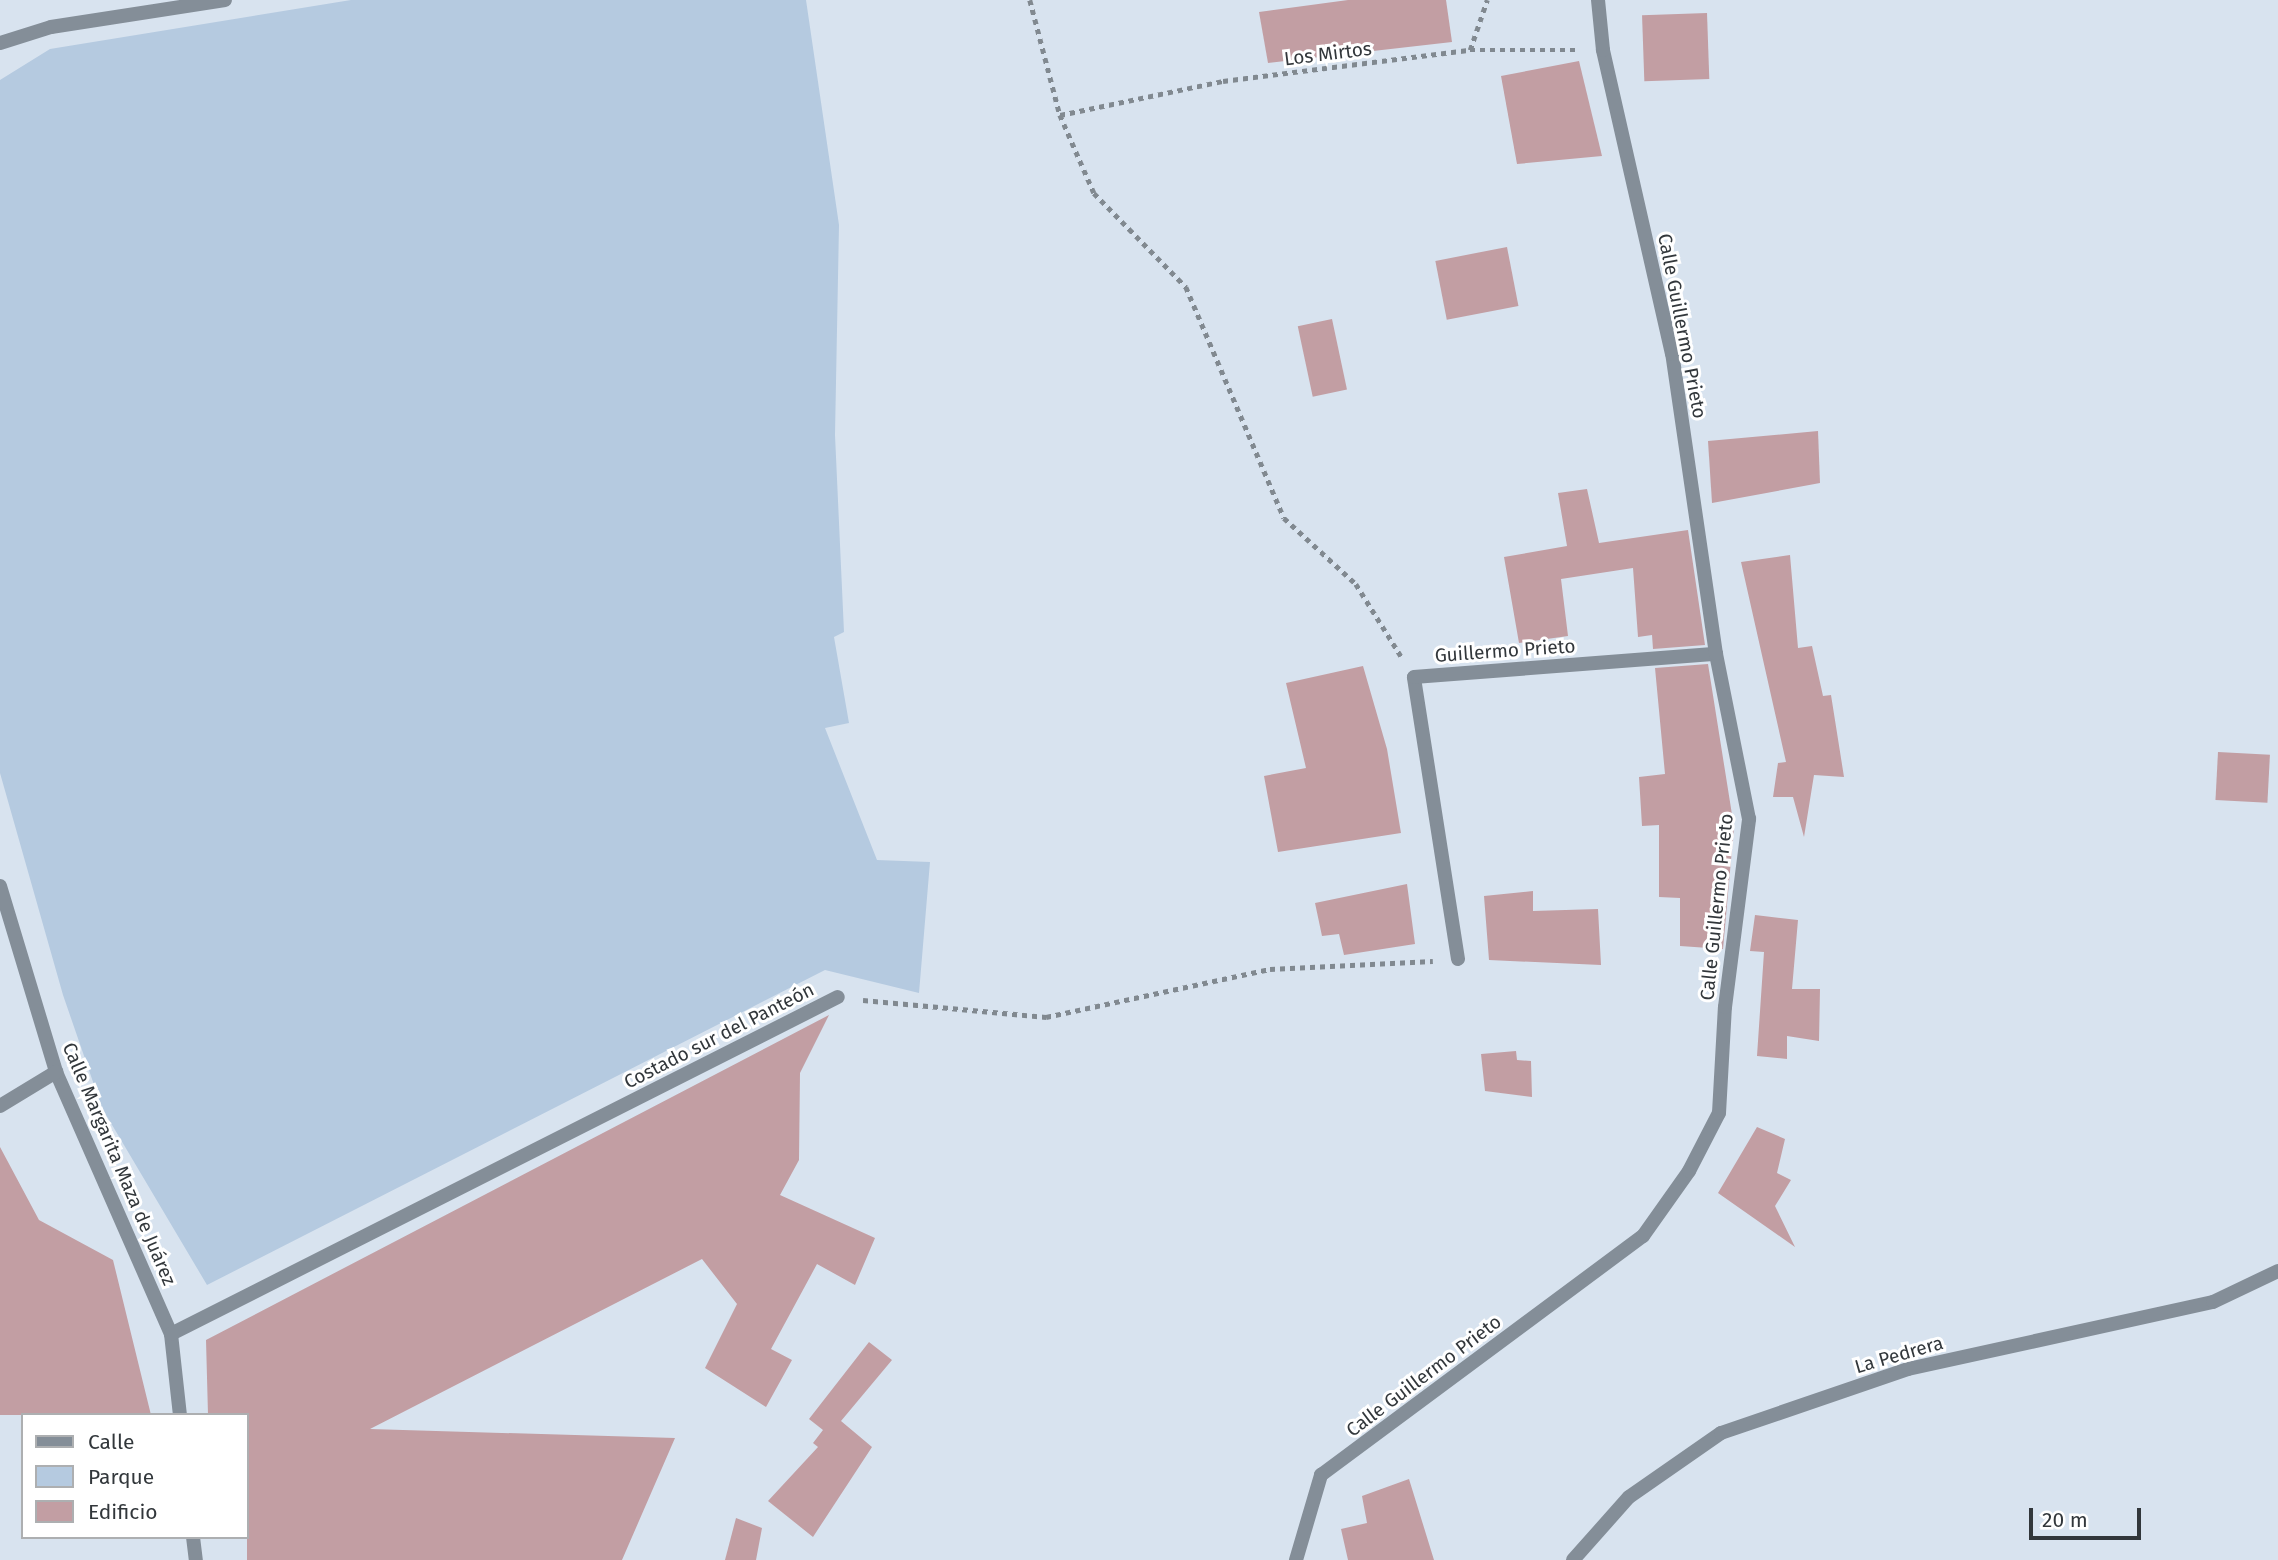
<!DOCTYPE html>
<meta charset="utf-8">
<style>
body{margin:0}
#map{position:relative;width:2278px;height:1560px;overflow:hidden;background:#d8e3ef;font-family:"Fira Sans",sans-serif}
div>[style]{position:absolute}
.green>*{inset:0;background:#b5cae0}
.building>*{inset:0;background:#c29ea3;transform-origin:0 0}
.path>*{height:4.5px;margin-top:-2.25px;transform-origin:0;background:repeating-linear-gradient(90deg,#818990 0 5px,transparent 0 10px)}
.street>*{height:14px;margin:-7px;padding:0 7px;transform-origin:7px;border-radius:7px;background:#848e98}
span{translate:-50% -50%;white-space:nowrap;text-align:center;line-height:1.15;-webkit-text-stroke:6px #fff;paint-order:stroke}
.street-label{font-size:19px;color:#32373b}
.legend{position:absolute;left:21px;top:1413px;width:228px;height:126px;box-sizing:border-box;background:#fff;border:2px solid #adafb1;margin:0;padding:9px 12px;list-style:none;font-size:21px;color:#32373b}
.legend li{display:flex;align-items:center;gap:14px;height:35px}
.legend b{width:35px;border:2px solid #adafb1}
.scale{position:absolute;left:2029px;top:1508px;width:112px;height:32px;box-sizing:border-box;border:4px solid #32373b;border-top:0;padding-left:9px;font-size:21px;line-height:24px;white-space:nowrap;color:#32373b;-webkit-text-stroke:5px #fff;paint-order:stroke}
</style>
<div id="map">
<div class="green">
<i style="clip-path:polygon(351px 0,806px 0,839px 225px,835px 435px,844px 632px,834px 637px,849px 723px,825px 728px,877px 860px,930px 862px,919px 993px,825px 970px,207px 1285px,102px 1108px,63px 995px,0 773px,0 80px,50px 49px)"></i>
</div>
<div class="building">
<i style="clip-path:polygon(1348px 0,1446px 0,1452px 42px,1268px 63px,1259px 12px)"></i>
<i style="left:1707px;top:13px;width:66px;height:65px;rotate:88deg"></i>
<i style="clip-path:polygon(1579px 61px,1602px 156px,1517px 164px,1501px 76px)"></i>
<i style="left:1507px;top:247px;width:60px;height:73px;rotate:79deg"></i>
<i style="left:1332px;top:319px;width:72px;height:35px;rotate:78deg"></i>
<i style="clip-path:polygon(1818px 431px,1820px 483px,1712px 503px,1708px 441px)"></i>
<i style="clip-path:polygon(1587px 489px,1599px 543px,1688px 530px,1705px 645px,1653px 649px,1652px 635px,1638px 637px,1633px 568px,1561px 579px,1568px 636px,1519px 643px,1504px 557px,1567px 546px,1558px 493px)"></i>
<i style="clip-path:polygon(1790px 555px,1798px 648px,1812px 646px,1823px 696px,1831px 695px,1844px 777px,1814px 775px,1804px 837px,1793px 797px,1773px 797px,1778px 763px,1786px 762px,1741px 562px)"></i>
<i style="clip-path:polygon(1708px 664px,1734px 827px,1723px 949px,1680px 946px,1680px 898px,1659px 897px,1659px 825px,1642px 826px,1639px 777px,1665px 774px,1655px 668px)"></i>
<i style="clip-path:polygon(1363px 666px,1387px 749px,1401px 833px,1278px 852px,1264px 776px,1306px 768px,1286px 683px)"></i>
<i style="left:2218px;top:752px;width:52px;height:48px;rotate:3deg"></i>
<i style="clip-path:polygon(1407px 884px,1415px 944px,1344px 955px,1339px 934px,1322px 936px,1315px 903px)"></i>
<i style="clip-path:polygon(1533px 891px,1533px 911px,1598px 909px,1601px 965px,1489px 960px,1484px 896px)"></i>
<i style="clip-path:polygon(1755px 915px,1798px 920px,1792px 989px,1820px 989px,1819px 1041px,1787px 1036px,1787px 1059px,1757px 1056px,1764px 952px,1750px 951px)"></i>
<i style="clip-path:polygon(829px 1015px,800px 1073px,799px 1160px,780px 1195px,875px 1238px,855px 1285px,817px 1264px,771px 1349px,792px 1360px,766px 1407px,705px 1368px,737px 1304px,702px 1259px,370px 1429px,675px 1438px,622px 1560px,247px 1560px,247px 1415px,208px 1415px,206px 1340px)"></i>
<i style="clip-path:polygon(1516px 1051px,1517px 1060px,1531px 1061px,1532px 1097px,1485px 1091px,1481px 1054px)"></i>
<i style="clip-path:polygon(1757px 1127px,1785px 1139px,1777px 1173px,1791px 1180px,1775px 1206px,1795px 1247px,1718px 1193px)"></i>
<i style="clip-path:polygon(0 1147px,39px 1220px,113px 1260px,151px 1415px,0 1415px)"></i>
<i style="clip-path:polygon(869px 1342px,892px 1360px,841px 1421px,872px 1447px,813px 1537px,768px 1501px,818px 1447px,813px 1443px,823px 1430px,809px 1419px)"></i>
<i style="clip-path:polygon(1409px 1479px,1434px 1560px,1348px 1560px,1341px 1529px,1367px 1523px,1362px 1496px)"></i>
<i style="clip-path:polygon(736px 1518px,762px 1528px,756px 1560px,725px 1560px)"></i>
</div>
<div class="path">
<i style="left:1030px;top:0;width:119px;rotate:75.4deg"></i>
<i style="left:1060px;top:115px;width:85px;rotate:66.4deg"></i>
<i style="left:1094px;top:193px;width:132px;rotate:45.6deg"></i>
<i style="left:1186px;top:287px;width:251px;rotate:67deg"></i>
<i style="left:1284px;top:518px;width:98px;rotate:42.5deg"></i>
<i style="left:1356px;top:584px;width:85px;rotate:58deg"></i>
<i style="left:1470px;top:50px;width:53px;rotate:-71.2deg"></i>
<i style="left:1060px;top:115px;width:167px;rotate:-11.8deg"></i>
<i style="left:1223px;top:81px;width:249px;rotate:-7.2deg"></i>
<i style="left:1470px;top:50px;width:107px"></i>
<i style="left:863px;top:1000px;width:184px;rotate:5.3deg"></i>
<i style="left:1046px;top:1017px;width:229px;rotate:-12.1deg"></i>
<i style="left:1270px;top:969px;width:163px;rotate:-2.8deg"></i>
</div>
<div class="street">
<i style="left:0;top:43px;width:53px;rotate:-17.4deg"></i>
<i style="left:51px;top:27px;width:176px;rotate:-8.8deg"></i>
<i style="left:0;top:886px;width:194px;rotate:73.2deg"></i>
<i style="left:56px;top:1072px;width:286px;rotate:66.3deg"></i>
<i style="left:171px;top:1334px;width:81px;rotate:83.7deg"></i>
<i style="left:1458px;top:959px;width:285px;rotate:-98.9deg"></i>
<i style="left:1414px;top:677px;width:303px;rotate:-4.4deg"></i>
<i style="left:0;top:1106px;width:66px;rotate:-31.3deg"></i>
<i style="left:171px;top:1334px;width:747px;rotate:-26.81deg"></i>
<i style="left:193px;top:1537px;width:23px;rotate:83deg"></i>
<i style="left:1296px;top:1560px;width:89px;rotate:-73.6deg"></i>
<i style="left:1321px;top:1475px;width:401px;rotate:-36.6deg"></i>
<i style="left:1643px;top:1236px;width:80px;rotate:-54.7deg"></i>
<i style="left:1689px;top:1171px;width:65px;rotate:-62.7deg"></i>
<i style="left:1719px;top:1113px;width:106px;rotate:-86.8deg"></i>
<i style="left:1725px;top:1007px;width:190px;rotate:-82.7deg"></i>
<i style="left:1749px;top:819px;width:168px;rotate:-101.3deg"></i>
<i style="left:1716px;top:654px;width:303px;rotate:-98.3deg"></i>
<i style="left:1672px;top:354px;width:312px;rotate:-102.8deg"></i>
<i style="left:1603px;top:50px;width:50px;rotate:-95.7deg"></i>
<i style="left:1573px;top:1560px;width:84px;rotate:-48.4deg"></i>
<i style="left:1629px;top:1497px;width:112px;rotate:-34.8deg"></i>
<i style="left:1721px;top:1433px;width:198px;rotate:-18.9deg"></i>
<i style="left:1908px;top:1369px;width:312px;rotate:-12.4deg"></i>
<i style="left:2213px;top:1302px;width:72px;rotate:-25.5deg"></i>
</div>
<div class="street-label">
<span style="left:1328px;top:54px;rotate:-7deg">Los Mirtos</span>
<span style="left:1682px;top:326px;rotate:79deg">Calle Guillermo Prieto</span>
<span style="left:1505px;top:651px;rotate:-4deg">Guillermo Prieto</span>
<span style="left:1717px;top:907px;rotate:-84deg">Calle Guillermo Prieto</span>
<span style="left:719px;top:1036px;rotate:-27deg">Costado sur del Panteón</span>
<span style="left:119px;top:1164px;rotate:67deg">Calle Margarita Maza de Juárez</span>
<span style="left:1899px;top:1355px;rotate:-16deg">La Pedrera</span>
<span style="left:1424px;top:1376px;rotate:-37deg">Calle Guillermo Prieto</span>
</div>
<ul class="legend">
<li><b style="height:9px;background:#848e98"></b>Calle</li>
<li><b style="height:19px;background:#b5cae0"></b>Parque</li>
<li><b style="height:19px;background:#c29ea3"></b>Edificio</li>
</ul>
<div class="scale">20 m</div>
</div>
